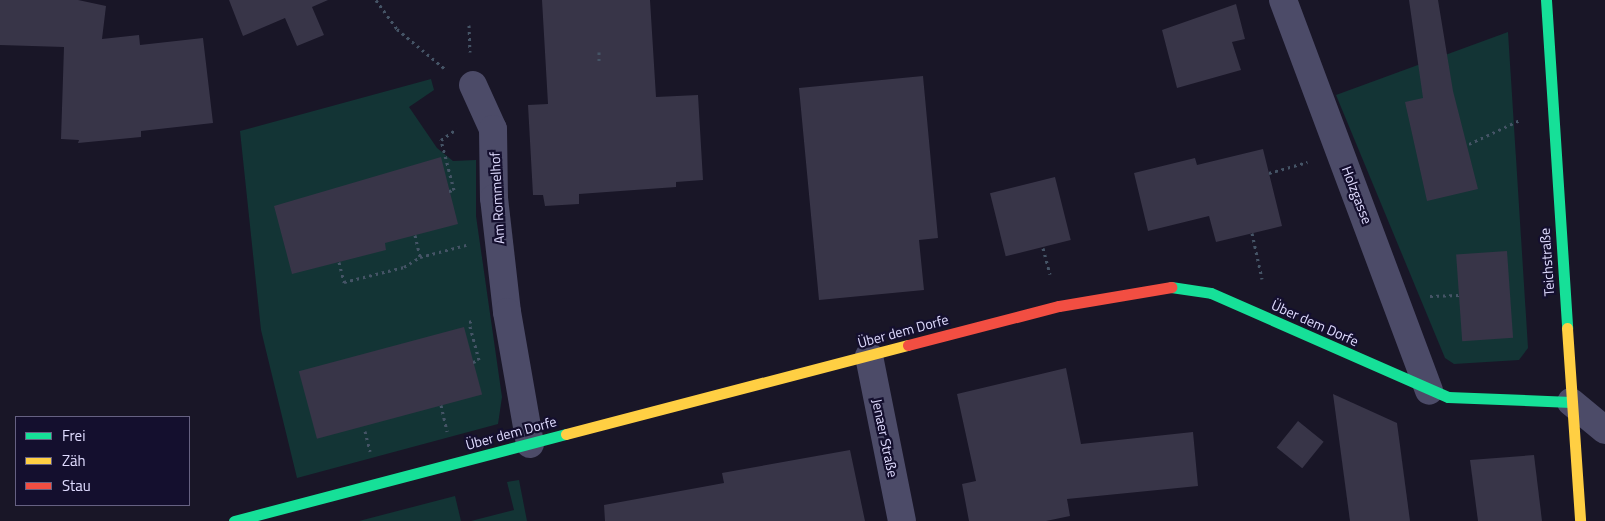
<!DOCTYPE html>
<meta charset="utf-8">
<style>
body{margin:0}
#map{position:relative;width:1605px;height:521px;overflow:hidden;background:#191627;font-family:"Titillium Web",sans-serif}
div>[style]{position:absolute}
.green>*{inset:0;background:#133435}
.building>*{inset:0;background:#383548;transform-origin:0 0}
.path>*{height:3px;margin-top:-1.5px;transform-origin:0;background:repeating-linear-gradient(90deg,#455466 0 2.5px,transparent 0 6.5px)}
.street>*{height:28px;margin:-14px;padding:0 14px;transform-origin:14px;border-radius:14px;background:#4c4b68}
.fast>*{height:11px;margin:-5.5px;padding:0 5.5px;transform-origin:5.5px;border-radius:5.5px;background:#16e098}
.slow>*{height:11px;margin:-5.5px;padding:0 5.5px;transform-origin:5.5px;border-radius:5.5px;background:#ffcf43}
.jam>*{height:11px;margin:-5.5px;padding:0 5.5px;transform-origin:5.5px;border-radius:5.5px;background:#f24e42}
span{translate:-50% -50%;white-space:nowrap;text-align:center;line-height:1.15;-webkit-text-stroke:4.5px #140f2e;paint-order:stroke}
.street-label{font-size:14px;color:#e0dcff}
.legend{position:absolute;left:15px;top:416px;width:175px;height:90px;box-sizing:border-box;background:#140f2e;border:1px solid #666182;margin:0;padding:6px 9px;list-style:none;font-size:15px;color:#e0dcff}
.legend li{display:flex;align-items:center;gap:10px;height:25px}
.legend b{width:25px;border:1px solid #666182}
</style>
<div id="map">
<div class="green">
<i style="clip-path:polygon(1508px 32px,1528px 348px,1519px 360px,1454px 364px,1445px 358px,1336px 95px)"></i>
<i style="clip-path:polygon(431px 79px,434px 90px,409px 107px,437px 148px,453px 161px,476px 160px,476px 216px,502px 397px,498px 424px,297px 478px,261px 330px,240px 131px)"></i>
<i style="clip-path:polygon(519px 480px,527px 521px,471px 521px,514px 510px,507px 482px)"></i>
<i style="clip-path:polygon(455px 496px,461px 521px,359px 521px)"></i>
</div>
<div class="building">
<i style="clip-path:polygon(0 0,78px 0,106px 6px,102px 39px,139px 35px,140px 45px,203px 38px,213px 123px,141px 131px,141px 137px,78px 143px,79px 140px,61px 139px,64px 47px,0 45px)"></i>
<i style="clip-path:polygon(229px 0,328px 0,312px 7px,324px 35px,297px 46px,285px 18px,243px 36px)"></i>
<i style="clip-path:polygon(542px 0,650px 0,656px 97px,698px 95px,703px 180px,676px 182px,676px 187px,579px 194px,579px 204px,545px 206px,543px 195px,533px 195px,528px 105px,548px 104px)"></i>
<i style="clip-path:polygon(1409px 0,1438px 0,1453px 91px,1478px 189px,1427px 201px,1405px 102px,1423px 98px)"></i>
<i style="clip-path:polygon(1236px 4px,1245px 39px,1232px 42px,1241px 70px,1177px 88px,1162px 30px)"></i>
<i style="clip-path:polygon(923px 76px,938px 238px,919px 240px,924px 290px,819px 300px,799px 88px)"></i>
<i style="clip-path:polygon(1263px 149px,1282px 226px,1216px 242px,1209px 216px,1148px 231px,1134px 173px,1195px 158px,1197px 165px)"></i>
<i style="clip-path:polygon(441px 157px,458px 224px,385px 243px,386px 250px,292px 274px,274px 206px)"></i>
<i style="left:1055px;top:177px;width:65px;height:67px;rotate:76deg"></i>
<i style="left:1507px;top:251px;width:87px;height:51px;rotate:86deg"></i>
<i style="left:464px;top:327px;width:70px;height:171px;rotate:75deg"></i>
<i style="clip-path:polygon(1066px 368px,1081px 444px,1193px 432px,1198px 486px,1067px 499px,1070px 516px,1046px 521px,969px 521px,962px 484px,976px 481px,957px 394px)"></i>
<i style="clip-path:polygon(1333px 394px,1397px 423px,1410px 521px,1350px 521px)"></i>
<i style="left:1298px;top:421px;width:33px;height:34px;rotate:39deg"></i>
<i style="clip-path:polygon(850px 450px,865px 521px,605px 521px,604px 505px,724px 483px,722px 473px)"></i>
<i style="clip-path:polygon(1534px 455px,1542px 521px,1478px 521px,1470px 460px)"></i>
</div>
<div class="path">
<i style="left:376px;top:0;width:36px;rotate:54deg"></i>
<i style="left:397px;top:29px;width:62px;rotate:39.8deg"></i>
<i style="left:469px;top:25px;width:27px;rotate:88deg"></i>
<i style="left:599px;top:52px;width:9px;rotate:90deg"></i>
<i style="left:1469px;top:144px;width:56px;rotate:-25.2deg"></i>
<i style="left:1269px;top:173px;width:40px;rotate:-16deg"></i>
<i style="left:449px;top:191px;width:5px;rotate:-11deg"></i>
<i style="left:454px;top:190px;width:52px;rotate:-104.6deg"></i>
<i style="left:441px;top:140px;width:19px;rotate:-35deg"></i>
<i style="left:1252px;top:233px;width:47px;rotate:77.7deg"></i>
<i style="left:415px;top:235px;width:23px;rotate:77deg"></i>
<i style="left:420px;top:257px;width:48px;rotate:-14.6deg"></i>
<i style="left:1043px;top:248px;width:27px;rotate:75deg"></i>
<i style="left:339px;top:262px;width:21px;rotate:76deg"></i>
<i style="left:344px;top:282px;width:62px;rotate:-14deg"></i>
<i style="left:404px;top:267px;width:19px;rotate:-32deg"></i>
<i style="left:1430px;top:296px;width:29px;rotate:-2deg"></i>
<i style="left:473px;top:362px;width:6px;rotate:-18deg"></i>
<i style="left:479px;top:360px;width:39px;rotate:-105deg"></i>
<i style="left:469px;top:322px;width:6px;rotate:-18deg"></i>
<i style="left:441px;top:405px;width:27px;rotate:77deg"></i>
<i style="left:365px;top:431px;width:21px;rotate:76deg"></i>
</div>
<div class="street">
<i style="left:1283px;top:0;width:417px;rotate:69.5deg"></i>
<i style="left:473px;top:85px;width:48px;rotate:65.6deg"></i>
<i style="left:493px;top:129px;width:69px;rotate:89.2deg"></i>
<i style="left:494px;top:198px;width:115px;rotate:83.5deg"></i>
<i style="left:507px;top:312px;width:134px;rotate:80.1deg"></i>
<i style="left:869px;top:356px;width:168px;rotate:78.7deg"></i>
<i style="left:1571px;top:402px;width:44px;rotate:39.5deg"></i>
</div>
<div class="fast">
<i style="left:1546px;top:0;width:329px;rotate:86.3deg"></i>
<i style="left:1171px;top:287px;width:40px;rotate:8.5deg"></i>
<i style="left:1211px;top:293px;width:259px;rotate:23.7deg"></i>
<i style="left:1448px;top:397px;width:123px;rotate:2.3deg"></i>
<i style="left:234px;top:521px;width:343px;rotate:-14.7deg"></i>
</div>
<div class="slow">
<i style="left:1567px;top:328px;width:193px;rotate:86.1deg"></i>
<i style="left:566px;top:434px;width:353px;rotate:-14.6deg"></i>
</div>
<div class="jam">
<i style="left:908px;top:345px;width:156px;rotate:-14.5deg"></i>
<i style="left:1059px;top:306px;width:114px;rotate:-9.6deg"></i>
</div>
<div class="street-label">
<span style="left:1357px;top:195px;rotate:69deg">Holzgasse</span>
<span style="left:497px;top:198px;rotate:-93deg">Am Rommelhof</span>
<span style="left:1547px;top:262px;rotate:-94deg">Teichstraße</span>
<span style="left:1315px;top:323px;rotate:24deg">Über dem Dorfe</span>
<span style="left:903px;top:331px;rotate:-15deg">Über dem Dorfe</span>
<span style="left:511px;top:433px;rotate:-15deg">Über dem Dorfe</span>
<span style="left:885px;top:438px;rotate:78deg">Jenaer Straße</span>
</div>
<ul class="legend">
<li><b style="height:6px;background:#16e098"></b>Frei</li>
<li><b style="height:6px;background:#ffcf43"></b>Zäh</li>
<li><b style="height:6px;background:#f24e42"></b>Stau</li>
</ul>
</div>
